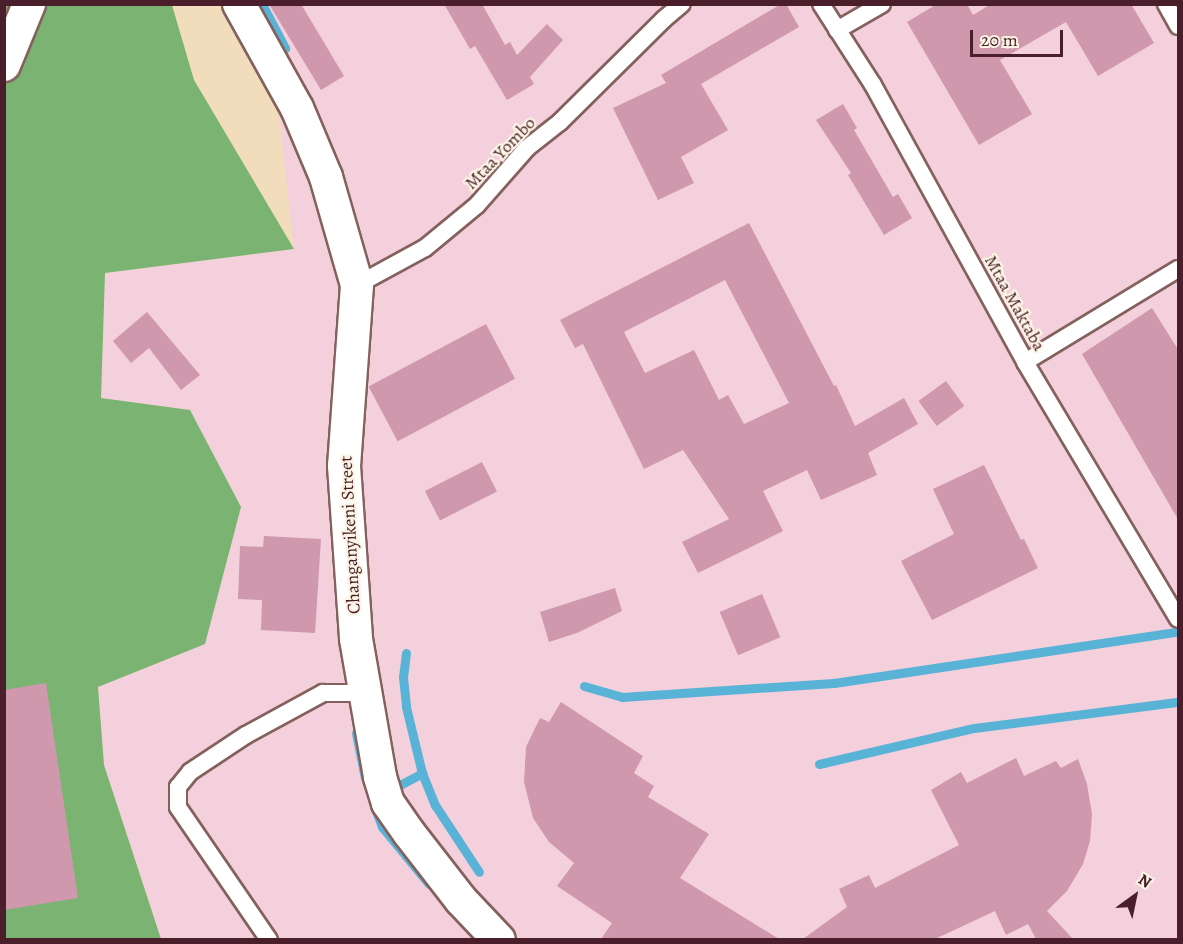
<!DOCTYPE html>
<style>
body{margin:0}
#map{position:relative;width:1183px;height:944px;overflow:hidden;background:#f1dcbb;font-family:Alegreya,serif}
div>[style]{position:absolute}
.built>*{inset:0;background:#f4cfdc}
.forest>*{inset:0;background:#7ab372}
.stream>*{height:9px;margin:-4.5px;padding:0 4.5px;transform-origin:4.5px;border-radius:4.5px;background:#59b3d7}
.building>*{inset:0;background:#cf98ad;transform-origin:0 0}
.roads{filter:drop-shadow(2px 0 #84615d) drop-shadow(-2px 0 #84615d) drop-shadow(0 2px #84615d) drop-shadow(0 -2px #84615d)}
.service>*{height:16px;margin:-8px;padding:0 8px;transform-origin:8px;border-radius:8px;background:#fff}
.minor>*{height:32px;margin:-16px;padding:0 16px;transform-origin:16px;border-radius:16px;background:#fff}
span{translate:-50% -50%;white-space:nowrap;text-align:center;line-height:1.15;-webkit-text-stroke:4.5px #fcf5e5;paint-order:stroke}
.street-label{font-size:18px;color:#4a1f2b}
.frame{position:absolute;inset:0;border:6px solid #4a1f2b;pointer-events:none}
.north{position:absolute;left:1105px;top:866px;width:60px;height:60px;-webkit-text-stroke:4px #fcf5e5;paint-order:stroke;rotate:33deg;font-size:16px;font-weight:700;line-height:24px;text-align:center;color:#4a1f2b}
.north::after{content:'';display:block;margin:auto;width:21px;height:27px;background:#4a1f2b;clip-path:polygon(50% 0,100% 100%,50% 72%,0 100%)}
.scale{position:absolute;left:970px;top:30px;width:93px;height:27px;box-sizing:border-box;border:3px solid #4a1f2b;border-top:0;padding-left:8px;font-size:18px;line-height:21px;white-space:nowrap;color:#4a1f2b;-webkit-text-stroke:4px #fcf5e5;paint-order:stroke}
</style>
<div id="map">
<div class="built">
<i style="clip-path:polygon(267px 5px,1178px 5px,1178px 939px,161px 939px,104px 765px,98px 687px,205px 644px,190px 410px,101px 398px,105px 273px,294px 249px)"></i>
</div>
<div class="forest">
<i style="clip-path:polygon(5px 5px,172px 5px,194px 80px,294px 249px,105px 273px,101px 398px,190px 410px,241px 507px,205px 644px,98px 687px,104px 765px,161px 939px,5px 940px)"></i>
</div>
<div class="stream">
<i style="left:262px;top:4px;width:50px;rotate:62.4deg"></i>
<i style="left:406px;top:653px;width:24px;rotate:97deg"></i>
<i style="left:403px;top:677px;width:30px;rotate:84deg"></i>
<i style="left:406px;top:707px;width:68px;rotate:76.4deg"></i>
<i style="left:422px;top:773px;width:35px;rotate:68deg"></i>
<i style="left:435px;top:805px;width:80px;rotate:56.7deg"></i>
<i style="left:584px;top:686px;width:40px;rotate:16deg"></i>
<i style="left:622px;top:697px;width:212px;rotate:-3.8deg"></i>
<i style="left:834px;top:683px;width:344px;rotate:-8.5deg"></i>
<i style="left:356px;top:733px;width:46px;rotate:78.7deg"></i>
<i style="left:819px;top:764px;width:159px;rotate:-13.1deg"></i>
<i style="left:974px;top:728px;width:206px;rotate:-7.3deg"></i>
<i style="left:396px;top:787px;width:30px;rotate:-28deg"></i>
<i style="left:374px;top:805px;width:23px;rotate:70deg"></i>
<i style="left:382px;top:827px;width:74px;rotate:50.5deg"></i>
</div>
<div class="building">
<i style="clip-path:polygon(269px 4px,301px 4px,344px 76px,321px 90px)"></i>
<i style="clip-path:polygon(444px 4px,482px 4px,505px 45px,510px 42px,517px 55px,547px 24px,563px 40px,530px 77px,534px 84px,507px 100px,475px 46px,470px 49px)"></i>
<i style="clip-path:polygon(781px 4px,786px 4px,799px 27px,701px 84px,728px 130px,681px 157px,694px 183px,658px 200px,613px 108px,666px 83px,661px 75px)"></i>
<i style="clip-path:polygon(937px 4px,967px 4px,973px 15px,991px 4px,1131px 4px,1154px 43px,1098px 76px,1066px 22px,1000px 60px,1032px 114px,979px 145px,907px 22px)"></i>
<i style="clip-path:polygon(843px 104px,857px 128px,854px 130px,893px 197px,898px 194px,912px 218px,884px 235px,848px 175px,851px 173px,816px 120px)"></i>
<i style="clip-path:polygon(evenodd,749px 223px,834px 386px,836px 385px,855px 426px,904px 398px,918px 424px,868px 453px,877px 475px,821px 500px,807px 470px,763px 491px,783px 531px,698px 573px,682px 542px,729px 519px,683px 450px,644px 469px,583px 344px,575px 348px,560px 320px,749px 223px,725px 280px,789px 403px,744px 424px,728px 395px,719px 400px,694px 350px,645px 373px,624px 332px,725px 280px)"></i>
<i style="clip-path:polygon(1152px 308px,1179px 351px,1179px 521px,1082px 354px)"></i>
<i style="clip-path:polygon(147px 312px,200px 375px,181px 390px,149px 348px,131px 363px,113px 341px)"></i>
<i style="left:486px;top:324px;width:62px;height:133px;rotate:62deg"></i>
<i style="left:946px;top:381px;width:31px;height:34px;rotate:54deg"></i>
<i style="left:482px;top:462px;width:33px;height:64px;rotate:63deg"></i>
<i style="clip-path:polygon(984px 465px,1021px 540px,1024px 539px,1038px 568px,932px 620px,901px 561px,954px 534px,933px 489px)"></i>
<i style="clip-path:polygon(264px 536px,321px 539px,315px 633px,261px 630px,262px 600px,238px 599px,240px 546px,263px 547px)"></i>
<i style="clip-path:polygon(615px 588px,622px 611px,577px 633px,549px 642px,540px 612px)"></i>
<i style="left:762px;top:594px;width:47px;height:46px;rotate:67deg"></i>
<i style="clip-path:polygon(46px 683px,78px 898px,4px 910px,4px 690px)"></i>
<i style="clip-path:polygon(561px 702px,643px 756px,634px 773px,654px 786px,648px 797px,709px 834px,680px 878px,779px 939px,601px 939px,612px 923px,557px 886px,574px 863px,549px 842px,533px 818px,524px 782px,526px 747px,540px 718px,549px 722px)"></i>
<i style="clip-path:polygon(1016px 758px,1024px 776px,1056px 761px,1061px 768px,1078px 759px,1087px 784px,1092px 814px,1090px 841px,1083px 864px,1067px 891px,1047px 911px,1073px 939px,1036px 939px,1028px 924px,1006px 935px,995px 911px,935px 939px,803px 939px,847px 907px,839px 889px,869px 875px,875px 888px,959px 845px,931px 790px,961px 772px,967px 783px)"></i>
</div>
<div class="roads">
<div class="service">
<i style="left:821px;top:4px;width:96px;rotate:57.3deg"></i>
<i style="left:873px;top:85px;width:316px;rotate:61.2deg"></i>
<i style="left:1025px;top:362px;width:299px;rotate:59.2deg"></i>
<i style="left:1166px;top:4px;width:25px;rotate:61deg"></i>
<i style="left:837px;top:30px;width:52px;rotate:-30deg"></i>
<i style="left:357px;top:285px;width:77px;rotate:-28.6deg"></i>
<i style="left:425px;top:248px;width:67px;rotate:-39.6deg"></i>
<i style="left:477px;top:205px;width:76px;rotate:-48.7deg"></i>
<i style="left:527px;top:148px;width:42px;rotate:-38.2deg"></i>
<i style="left:560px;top:122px;width:146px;rotate:-44.7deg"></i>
<i style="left:664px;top:19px;width:23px;rotate:-40deg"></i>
<i style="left:1025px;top:362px;width:179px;rotate:-31.3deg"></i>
<i style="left:269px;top:940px;width:161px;rotate:-124.4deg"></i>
<i style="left:178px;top:807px;width:20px;rotate:-90deg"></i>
<i style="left:178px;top:787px;width:19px;rotate:-51deg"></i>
<i style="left:190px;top:772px;width:67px;rotate:-33.5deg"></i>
<i style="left:246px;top:735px;width:88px;rotate:-28.6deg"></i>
<i style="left:323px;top:693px;width:36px"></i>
<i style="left:359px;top:693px;width:8px;rotate:30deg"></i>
</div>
<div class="minor">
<i style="left:239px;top:4px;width:119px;rotate:60.9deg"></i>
<i style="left:297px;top:108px;width:75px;rotate:67.2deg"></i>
<i style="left:326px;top:177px;width:112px;rotate:74deg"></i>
<i style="left:357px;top:285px;width:181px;rotate:94.1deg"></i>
<i style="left:344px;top:466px;width:173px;rotate:86deg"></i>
<i style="left:356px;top:639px;width:140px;rotate:80.1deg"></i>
<i style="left:380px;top:777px;width:27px;rotate:73deg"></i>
<i style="left:388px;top:803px;width:37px;rotate:55deg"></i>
<i style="left:409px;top:833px;width:85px;rotate:52.2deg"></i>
<i style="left:461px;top:900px;width:55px;rotate:46.5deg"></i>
<i style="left:4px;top:65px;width:66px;rotate:-67.7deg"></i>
</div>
</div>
<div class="street-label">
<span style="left:500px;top:153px;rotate:-46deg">Mtaa Yombo</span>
<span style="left:1015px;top:303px;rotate:61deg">Mtaa Maktaba</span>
<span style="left:350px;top:535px;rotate:-93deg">Changanyikeni Street</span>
</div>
<div class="frame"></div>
<div class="north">N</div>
<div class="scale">20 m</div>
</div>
